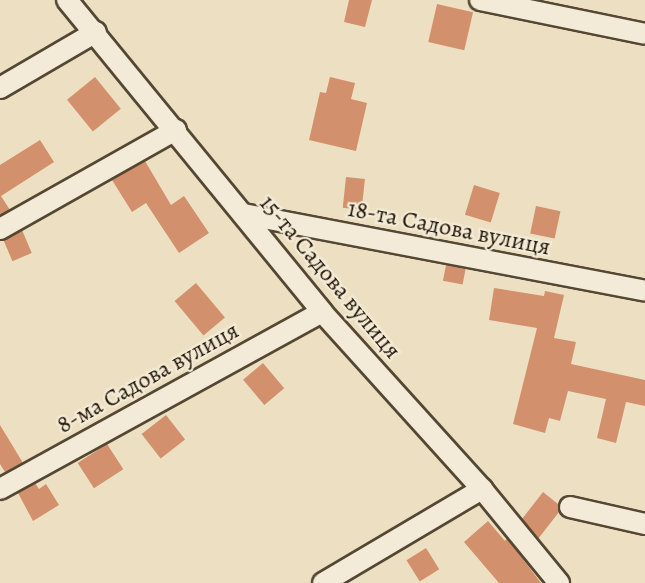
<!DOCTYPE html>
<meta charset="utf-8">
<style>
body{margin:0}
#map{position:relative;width:645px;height:583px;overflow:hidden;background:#ede0c2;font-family:Alegreya,serif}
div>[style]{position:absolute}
.building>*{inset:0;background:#d2906c;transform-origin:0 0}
.roads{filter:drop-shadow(2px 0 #544733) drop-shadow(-2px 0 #544733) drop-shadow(0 2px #544733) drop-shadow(0 -2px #544733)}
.street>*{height:20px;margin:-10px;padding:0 10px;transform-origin:10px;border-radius:10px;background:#f3ebd7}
span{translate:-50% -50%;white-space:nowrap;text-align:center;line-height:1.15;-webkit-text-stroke:4.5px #f3ebd7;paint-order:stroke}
.street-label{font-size:24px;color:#211403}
</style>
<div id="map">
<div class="building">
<i style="clip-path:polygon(349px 0,372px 0,365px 27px,344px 22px)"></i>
<i style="left:437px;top:4px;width:37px;height:39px;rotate:13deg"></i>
<i style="left:95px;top:77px;width:41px;height:36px;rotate:51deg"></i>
<i style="clip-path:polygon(330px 77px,355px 83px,351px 99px,367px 103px,356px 151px,309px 140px,320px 92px,326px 93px)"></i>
<i style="clip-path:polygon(40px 140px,54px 162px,1px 196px,10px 210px,0 215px,0 165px)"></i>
<i style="clip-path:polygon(145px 161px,171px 205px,184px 196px,209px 233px,179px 253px,146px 203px,132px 212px,112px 180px)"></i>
<i style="left:346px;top:177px;width:19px;height:31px;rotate:6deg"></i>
<i style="left:474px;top:185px;width:27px;height:31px;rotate:17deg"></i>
<i style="left:536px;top:206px;width:25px;height:28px;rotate:12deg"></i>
<i style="left:22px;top:230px;width:25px;height:21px;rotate:67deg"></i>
<i style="left:446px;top:265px;width:20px;height:16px;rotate:11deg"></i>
<i style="left:196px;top:283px;width:45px;height:28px;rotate:50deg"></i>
<i style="clip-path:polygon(494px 288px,544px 296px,545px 291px,564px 295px,554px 338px,576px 342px,571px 364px,645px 380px,645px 406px,626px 402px,616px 443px,597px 438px,606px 399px,568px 391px,560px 421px,549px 418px,545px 433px,513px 424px,537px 328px,489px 320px)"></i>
<i style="left:263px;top:363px;width:33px;height:26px;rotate:50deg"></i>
<i style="left:166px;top:415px;width:31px;height:31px;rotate:52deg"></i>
<i style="clip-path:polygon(0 425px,23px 463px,5px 472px,0 464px)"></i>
<i style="left:107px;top:444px;width:30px;height:35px;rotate:57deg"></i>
<i style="clip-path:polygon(35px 483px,39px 489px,46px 484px,59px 505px,33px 521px,18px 493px)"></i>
<i style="clip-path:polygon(543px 492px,558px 504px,559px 512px,538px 539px,522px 519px)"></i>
<i style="clip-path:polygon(488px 521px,505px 541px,507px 538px,541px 583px,499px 583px,464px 542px)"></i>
<i style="left:426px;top:548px;width:25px;height:23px;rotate:58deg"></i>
</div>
<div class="roads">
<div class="street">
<i style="left:67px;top:0;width:403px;rotate:50.7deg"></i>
<i style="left:322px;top:312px;width:239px;rotate:47.9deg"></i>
<i style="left:482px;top:489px;width:122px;rotate:50.7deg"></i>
<i style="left:480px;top:0;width:168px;rotate:11.6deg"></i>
<i style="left:0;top:88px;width:111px;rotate:-30.3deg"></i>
<i style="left:243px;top:214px;width:409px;rotate:10.8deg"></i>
<i style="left:0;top:229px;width:202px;rotate:-29.4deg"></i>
<i style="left:0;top:489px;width:367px;rotate:-28.8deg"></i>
<i style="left:570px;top:507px;width:77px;rotate:12.8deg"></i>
<i style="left:323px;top:583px;width:185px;rotate:-30.6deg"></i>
</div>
</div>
<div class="street-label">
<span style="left:449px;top:228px;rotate:11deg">18-та Садова вулиця</span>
<span style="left:330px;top:277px;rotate:50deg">15-та Садова вулиця</span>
<span style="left:148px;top:378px;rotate:-29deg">8-ма Садова вулиця</span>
</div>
</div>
